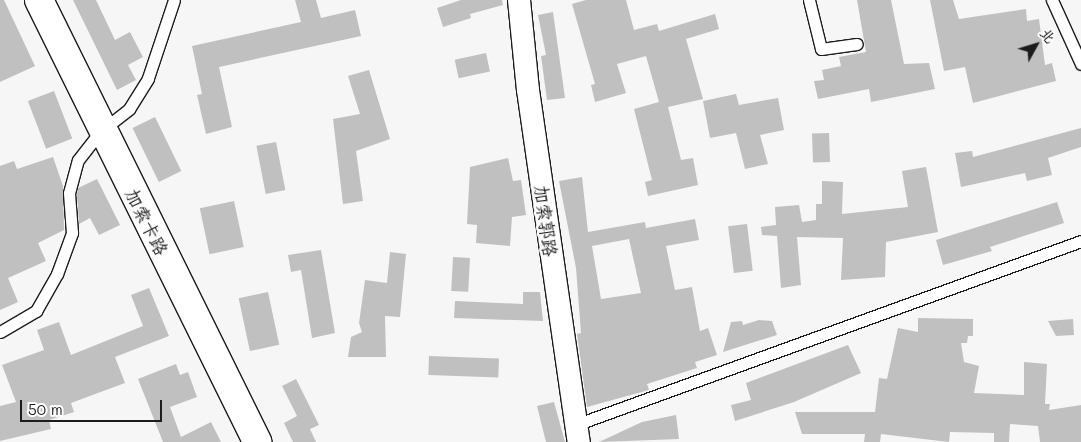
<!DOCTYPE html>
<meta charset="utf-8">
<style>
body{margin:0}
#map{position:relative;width:1081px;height:442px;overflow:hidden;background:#f6f6f6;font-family:Mali,"LXGW WenKai TC",sans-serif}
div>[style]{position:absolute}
.building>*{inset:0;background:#c0c0c0;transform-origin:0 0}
.roads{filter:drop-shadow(1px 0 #1c1c1c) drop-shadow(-1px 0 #1c1c1c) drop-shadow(0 1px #1c1c1c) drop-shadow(0 -1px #1c1c1c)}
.lane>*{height:11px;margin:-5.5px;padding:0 5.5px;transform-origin:5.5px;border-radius:5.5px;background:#fff}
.street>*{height:22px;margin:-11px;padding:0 11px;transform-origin:11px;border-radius:11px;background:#fff}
.primary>*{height:28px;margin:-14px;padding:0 14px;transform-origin:14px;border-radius:14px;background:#fff}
span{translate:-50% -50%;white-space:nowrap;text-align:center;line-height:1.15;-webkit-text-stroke:5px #fff;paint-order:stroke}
.street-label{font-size:18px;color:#1c1c1c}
.north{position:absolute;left:1011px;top:20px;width:50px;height:50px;-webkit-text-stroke:4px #fff;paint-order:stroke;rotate:51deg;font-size:14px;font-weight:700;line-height:20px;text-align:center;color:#1c1c1c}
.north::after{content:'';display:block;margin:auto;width:18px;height:22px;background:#1c1c1c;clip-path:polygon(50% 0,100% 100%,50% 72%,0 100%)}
.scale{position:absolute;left:20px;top:400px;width:142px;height:22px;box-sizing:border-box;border:2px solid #1c1c1c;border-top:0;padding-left:6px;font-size:15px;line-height:18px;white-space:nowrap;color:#1c1c1c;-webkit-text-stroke:4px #fff;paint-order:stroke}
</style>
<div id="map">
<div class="building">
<i style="clip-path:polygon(0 0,4px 0,35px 66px,0 82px)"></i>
<i style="clip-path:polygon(73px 0,96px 0,115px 40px,130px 32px,143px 57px,128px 65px,136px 80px,117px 90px)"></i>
<i style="clip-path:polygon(295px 0,316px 0,321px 18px,355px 10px,361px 36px,219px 67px,232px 127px,206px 134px,197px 95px,202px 94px,192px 46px,301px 22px)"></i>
<i style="clip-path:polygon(461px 0,502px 0,503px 5px,470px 14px,471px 18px,443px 27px,437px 8px)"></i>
<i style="clip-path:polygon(586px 0,626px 0,634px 30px,657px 24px,659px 31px,715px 14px,719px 29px,686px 39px,703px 99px,668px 107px,681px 160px,693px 158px,698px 185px,648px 196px,645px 182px,652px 180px,634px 109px,659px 102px,646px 56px,617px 64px,626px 93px,595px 102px,591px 85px,595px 84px,572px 4px)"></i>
<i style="clip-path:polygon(857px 0,891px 0,904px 64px,929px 63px,935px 89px,871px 102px,869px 89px,818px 99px,814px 81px,824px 80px,822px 70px,841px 66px,839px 57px,866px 52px)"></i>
<i style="clip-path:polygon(930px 0,953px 0,959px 19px,1026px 9px,1027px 21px,1039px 19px,1045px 65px,1052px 63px,1056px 81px,973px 103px,965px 67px,944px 71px)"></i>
<i style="clip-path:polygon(553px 12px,565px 98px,547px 100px,541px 56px,546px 55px,538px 15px)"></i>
<i style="left:486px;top:53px;width:19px;height:32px;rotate:78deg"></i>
<i style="clip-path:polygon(369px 70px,390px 139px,356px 151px,363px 201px,343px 204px,333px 119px,360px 114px,348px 76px)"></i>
<i style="left:54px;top:91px;width:51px;height:28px;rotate:69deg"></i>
<i style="clip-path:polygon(736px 94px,739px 105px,778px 98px,784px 130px,760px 135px,768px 164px,745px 169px,736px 133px,710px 138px,703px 101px)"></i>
<i style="left:155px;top:117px;width:60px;height:25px;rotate:64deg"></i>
<i style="clip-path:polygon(1081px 128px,1081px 147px,1048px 158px,1052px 175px,1027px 181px,1025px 173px,961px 187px,955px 153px,972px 151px,973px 157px)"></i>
<i style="left:829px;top:133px;width:29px;height:17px;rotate:88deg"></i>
<i style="left:276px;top:142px;width:49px;height:20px;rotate:79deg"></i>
<i style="clip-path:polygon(53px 157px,63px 186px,64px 230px,38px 243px,46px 261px,8px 278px,18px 302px,0 310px,0 166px,14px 161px,17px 169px)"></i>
<i style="clip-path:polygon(508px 158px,513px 181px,521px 180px,526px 215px,512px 217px,510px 246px,476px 243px,477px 225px,467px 224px,470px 167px)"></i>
<i style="clip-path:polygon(926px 167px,938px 232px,886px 242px,885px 277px,841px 280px,843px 238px,797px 237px,801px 285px,781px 288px,777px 236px,762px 235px,761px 227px,776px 225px,775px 207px,799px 205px,802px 222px,816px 220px,816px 204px,822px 204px,822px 181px,843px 182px,842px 214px,908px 207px,902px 171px)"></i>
<i style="clip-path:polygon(evenodd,582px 177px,588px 232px,645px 222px,646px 228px,695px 219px,699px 240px,666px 246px,675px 290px,692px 287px,700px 331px,708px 328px,717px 355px,695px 362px,697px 368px,647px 384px,649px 390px,587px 407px,577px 334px,581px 333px,576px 268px,559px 181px,582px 177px,629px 239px,641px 293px,601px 299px,592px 246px,629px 239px)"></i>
<i style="clip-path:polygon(97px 179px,120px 225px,99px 235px,90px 218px,79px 224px,77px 194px,78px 188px)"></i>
<i style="left:234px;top:201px;width:47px;height:35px;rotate:78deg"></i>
<i style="clip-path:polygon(1057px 202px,1064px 223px,990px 247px,992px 251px,943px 265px,936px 240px)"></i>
<i style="left:747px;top:224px;width:47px;height:19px;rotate:83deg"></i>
<i style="clip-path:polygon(321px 250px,335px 333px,312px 338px,301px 270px,291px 272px,288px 255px)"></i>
<i style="clip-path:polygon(390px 252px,406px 254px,400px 317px,385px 316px,386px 357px,348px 357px,351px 337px,362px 332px,359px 323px,365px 280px,387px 283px)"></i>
<i style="left:453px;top:257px;width:17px;height:34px;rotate:3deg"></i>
<i style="clip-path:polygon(149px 288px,169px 336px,115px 357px,125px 383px,71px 403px,74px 412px,49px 420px,51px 429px,0 441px,0 406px,16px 402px,2px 365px,44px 350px,37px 330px,59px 322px,71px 355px,143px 326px,131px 295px)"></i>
<i style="left:268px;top:292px;width:54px;height:30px;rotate:78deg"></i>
<i style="clip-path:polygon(523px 292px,540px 292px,543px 321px,454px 318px,455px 301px,523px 304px)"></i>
<i style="clip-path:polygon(918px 318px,973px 319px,973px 336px,968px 336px,967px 343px,961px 343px,964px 362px,979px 366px,974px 393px,1024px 395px,1024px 362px,1047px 364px,1045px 404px,1050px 404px,1049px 410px,1081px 405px,1081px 442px,1040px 442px,1038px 426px,1010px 424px,1009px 442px,994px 442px,994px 433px,950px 432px,949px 442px,881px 434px,880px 442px,864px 442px,865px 434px,802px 434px,795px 412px,875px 412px,879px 378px,887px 379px,898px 328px,918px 332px)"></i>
<i style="clip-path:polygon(1073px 319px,1074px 335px,1056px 336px,1048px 321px)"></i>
<i style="clip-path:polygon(759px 320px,772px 321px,777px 335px,723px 352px,731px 322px,742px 321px,743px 325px)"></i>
<i style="clip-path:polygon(848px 345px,861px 373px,794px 402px,735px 421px,731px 405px,751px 400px,746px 383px)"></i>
<i style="left:429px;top:356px;width:70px;height:19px;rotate:2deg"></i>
<i style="clip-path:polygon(176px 364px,180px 375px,188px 372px,197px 397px,170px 407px,181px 437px,211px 422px,221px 442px,163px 442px,138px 379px)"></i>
<i style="clip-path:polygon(296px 379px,319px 425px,310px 429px,316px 442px,293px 442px,284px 423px,297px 416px,282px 386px)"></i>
<i style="clip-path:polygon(554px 402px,565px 442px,546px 442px,537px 406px)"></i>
<i style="clip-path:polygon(676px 415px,679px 439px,599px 442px,642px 422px)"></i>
</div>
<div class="roads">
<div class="lane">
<i style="left:809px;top:0;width:50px;rotate:76.2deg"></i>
<i style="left:821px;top:49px;width:36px;rotate:-8deg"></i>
<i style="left:1052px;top:0;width:70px;rotate:65.6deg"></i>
<i style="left:0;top:332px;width:42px;rotate:-30.3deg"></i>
<i style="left:36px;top:311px;width:43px;rotate:-60.4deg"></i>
<i style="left:57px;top:274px;width:44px;rotate:-69.9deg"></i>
<i style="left:72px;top:233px;width:40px;rotate:-94.3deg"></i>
<i style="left:69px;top:193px;width:34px;rotate:-75deg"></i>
<i style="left:78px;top:160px;width:37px;rotate:-52deg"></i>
<i style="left:101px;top:131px;width:36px;rotate:-38deg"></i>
<i style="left:129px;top:109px;width:36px;rotate:-58deg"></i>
<i style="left:148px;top:78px;width:82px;rotate:-71.6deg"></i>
<i style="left:575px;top:425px;width:538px;rotate:-19.98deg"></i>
</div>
<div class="street">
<i style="left:519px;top:0;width:90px;rotate:84.3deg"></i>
<i style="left:528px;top:90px;width:356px;rotate:81.8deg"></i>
</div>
<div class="primary">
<i style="left:39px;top:0;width:493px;rotate:63.7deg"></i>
</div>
</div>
<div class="street-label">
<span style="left:546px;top:221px;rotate:82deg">加索郭路</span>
<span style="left:147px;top:222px;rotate:63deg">加索卡路</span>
</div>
<div class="north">北</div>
<div class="scale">50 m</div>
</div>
